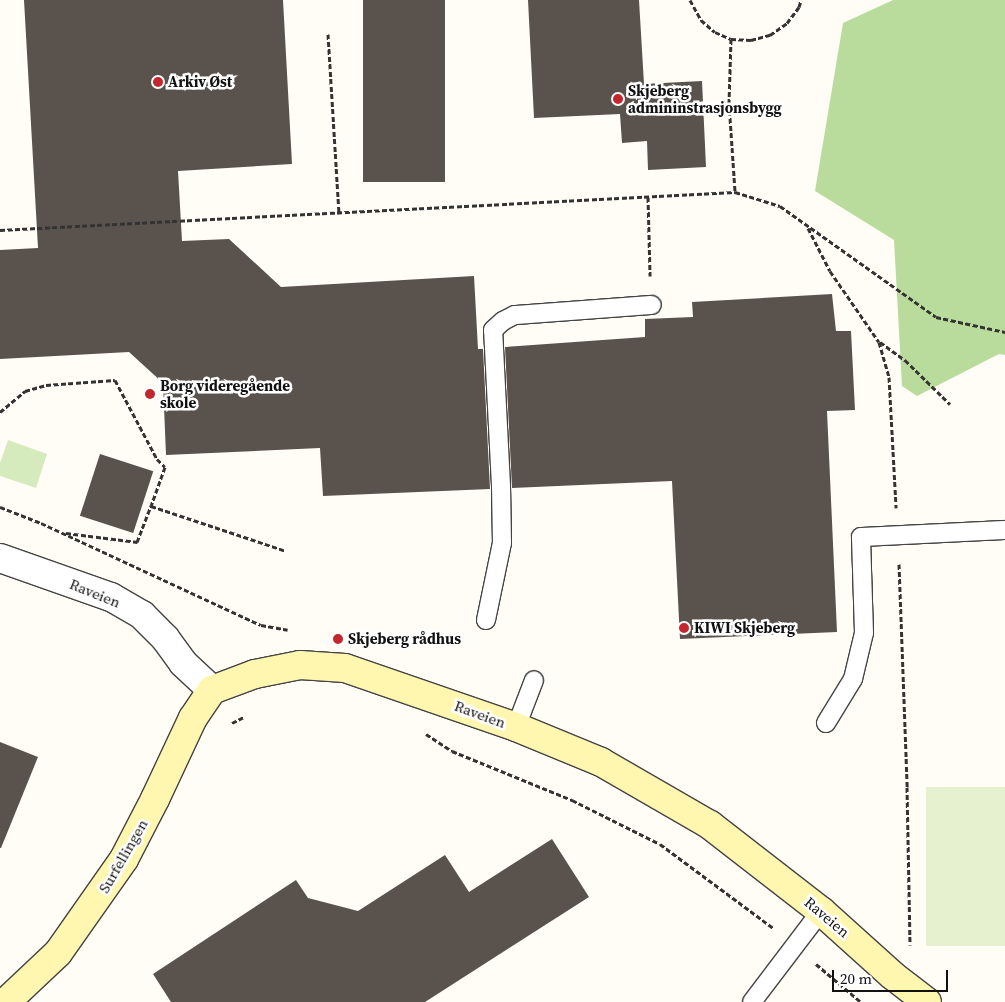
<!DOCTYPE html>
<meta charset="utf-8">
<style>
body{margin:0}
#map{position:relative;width:1005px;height:1002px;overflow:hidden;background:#fffdf5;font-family:"Source Serif 4",serif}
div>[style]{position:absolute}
.green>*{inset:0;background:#d5ebbd}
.forest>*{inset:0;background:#b9dc9c}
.pitch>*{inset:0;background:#e6f2cf;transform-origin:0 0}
.building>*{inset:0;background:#5a524d;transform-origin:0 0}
.path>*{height:3px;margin-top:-1.5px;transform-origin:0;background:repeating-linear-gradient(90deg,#333 0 5px,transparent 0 7.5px)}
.roads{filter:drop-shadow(1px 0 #444) drop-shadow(-1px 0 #444) drop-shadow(0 1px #444) drop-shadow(0 -1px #444)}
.lane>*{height:18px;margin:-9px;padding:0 9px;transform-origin:9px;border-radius:9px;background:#fff}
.street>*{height:28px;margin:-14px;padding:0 14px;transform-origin:14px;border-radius:14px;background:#fff}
.secondary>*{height:28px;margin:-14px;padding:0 14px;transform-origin:14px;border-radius:14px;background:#fff6b0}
.dots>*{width:14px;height:14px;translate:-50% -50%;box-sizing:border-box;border:2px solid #fff;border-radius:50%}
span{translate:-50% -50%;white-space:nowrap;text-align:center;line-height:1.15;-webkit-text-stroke:5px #fff;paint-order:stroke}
.poi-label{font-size:15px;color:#111;font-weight:700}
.left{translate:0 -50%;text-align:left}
.street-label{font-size:15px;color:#111}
.scale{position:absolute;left:832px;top:970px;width:116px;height:22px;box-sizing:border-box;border:2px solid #111;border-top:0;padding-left:6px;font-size:15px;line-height:18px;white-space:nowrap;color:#111;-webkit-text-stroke:4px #fff;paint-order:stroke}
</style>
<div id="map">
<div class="green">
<i style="clip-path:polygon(8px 440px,47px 454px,36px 488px,0 476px,0 463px)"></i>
</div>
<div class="forest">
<i style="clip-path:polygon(893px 0,1005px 0,1005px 355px,999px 354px,917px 396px,902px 386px,894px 240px,815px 191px,843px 23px)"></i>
</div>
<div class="pitch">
<i style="left:1005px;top:787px;width:159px;height:79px;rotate:90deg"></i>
</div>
<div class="building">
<i style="clip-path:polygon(24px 0,283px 0,292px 164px,178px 171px,182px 241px,229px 239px,281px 287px,474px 276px,478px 349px,483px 349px,490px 489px,323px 496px,320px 448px,166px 455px,163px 383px,129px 352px,0 359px,0 250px,38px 248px)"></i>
<i style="left:363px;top:0;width:82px;height:182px"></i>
<i style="clip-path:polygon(528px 0,639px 0,644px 84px,702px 81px,706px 167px,648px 170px,647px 141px,622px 143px,620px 114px,534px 118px)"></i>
<i style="clip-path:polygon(832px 294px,836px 331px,851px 331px,855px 410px,827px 411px,837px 632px,680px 639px,672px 481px,512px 488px,505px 347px,645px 337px,645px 319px,693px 317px,692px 302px)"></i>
<i style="left:100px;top:454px;width:56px;height:65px;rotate:18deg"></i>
<i style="clip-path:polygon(0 742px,38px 757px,1px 848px,0 848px)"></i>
<i style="clip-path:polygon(552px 839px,589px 897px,425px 1002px,171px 1002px,153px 974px,296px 880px,308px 898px,358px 911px,445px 855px,469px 892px)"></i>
</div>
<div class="path">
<i style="left:690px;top:0;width:23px;rotate:61deg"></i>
<i style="left:701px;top:20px;width:18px;rotate:41deg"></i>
<i style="left:715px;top:32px;width:17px;rotate:24deg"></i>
<i style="left:731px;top:39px;width:20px;rotate:3deg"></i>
<i style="left:751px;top:40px;width:20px;rotate:-15deg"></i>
<i style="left:770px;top:35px;width:21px;rotate:-35deg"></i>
<i style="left:787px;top:23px;width:20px;rotate:-53deg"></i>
<i style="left:799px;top:7px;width:7px;rotate:-74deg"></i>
<i style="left:328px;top:34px;width:180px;rotate:86.5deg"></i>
<i style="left:731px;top:39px;width:64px;rotate:91.8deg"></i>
<i style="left:729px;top:103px;width:89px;rotate:86.1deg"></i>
<i style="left:648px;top:197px;width:79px;rotate:88.5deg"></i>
<i style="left:808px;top:228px;width:48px;rotate:62.9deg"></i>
<i style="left:830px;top:271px;width:86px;rotate:55.4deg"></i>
<i style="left:879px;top:342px;width:36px;rotate:74deg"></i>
<i style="left:889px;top:377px;width:131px;rotate:86.9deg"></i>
<i style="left:0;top:230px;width:736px;rotate:-2.96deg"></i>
<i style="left:735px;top:192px;width:47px;rotate:17.3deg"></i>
<i style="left:780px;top:206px;width:191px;rotate:35.4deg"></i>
<i style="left:936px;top:317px;width:71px;rotate:12.3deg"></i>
<i style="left:880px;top:342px;width:31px;rotate:36deg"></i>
<i style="left:905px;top:360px;width:63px;rotate:44.4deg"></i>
<i style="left:0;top:412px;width:33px;rotate:-40deg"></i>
<i style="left:25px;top:391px;width:22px;rotate:-16deg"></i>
<i style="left:46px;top:385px;width:69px;rotate:-4.1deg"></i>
<i style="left:115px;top:380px;width:89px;rotate:62deg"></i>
<i style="left:157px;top:459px;width:11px;rotate:45deg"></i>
<i style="left:165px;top:467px;width:41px;rotate:109.7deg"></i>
<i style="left:151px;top:506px;width:142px;rotate:18.4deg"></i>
<i style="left:0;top:507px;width:44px;rotate:21.3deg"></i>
<i style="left:41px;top:523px;width:242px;rotate:24.9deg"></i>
<i style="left:261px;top:625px;width:27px;rotate:10deg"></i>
<i style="left:66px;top:533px;width:72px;rotate:7.2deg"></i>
<i style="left:137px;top:542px;width:39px;rotate:-69deg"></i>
<i style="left:899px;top:564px;width:223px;rotate:87.9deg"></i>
<i style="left:907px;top:787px;width:158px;rotate:88.9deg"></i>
<i style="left:232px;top:723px;width:13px;rotate:-27deg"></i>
<i style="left:426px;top:734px;width:31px;rotate:33deg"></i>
<i style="left:452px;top:751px;width:130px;rotate:22.2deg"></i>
<i style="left:572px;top:800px;width:98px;rotate:26.6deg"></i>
<i style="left:660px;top:844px;width:141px;rotate:36.6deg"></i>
<i style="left:816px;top:964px;width:59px;rotate:40.2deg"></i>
</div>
<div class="roads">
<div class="lane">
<i style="left:486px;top:620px;width:79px;rotate:-78.3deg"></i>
<i style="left:502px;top:543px;width:57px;rotate:-91deg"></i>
<i style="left:501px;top:486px;width:156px;rotate:-92.9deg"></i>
<i style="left:493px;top:330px;width:13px;rotate:-42deg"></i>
<i style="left:503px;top:321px;width:13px;rotate:-27deg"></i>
<i style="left:515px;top:315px;width:137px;rotate:-4.2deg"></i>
<i style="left:826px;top:723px;width:52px;rotate:-58.5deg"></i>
<i style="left:853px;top:679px;width:47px;rotate:-76.6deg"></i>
<i style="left:864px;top:633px;width:96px;rotate:-91.8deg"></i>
<i style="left:861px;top:537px;width:144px;rotate:-2.8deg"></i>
<i style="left:516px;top:727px;width:50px;rotate:-69deg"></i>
<i style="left:752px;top:1002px;width:114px;rotate:-52.8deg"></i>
</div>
<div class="street">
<i style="left:0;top:558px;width:118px;rotate:19.4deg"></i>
<i style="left:111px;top:597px;width:36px;rotate:30deg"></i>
<i style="left:142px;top:615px;width:33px;rotate:45deg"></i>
<i style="left:165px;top:638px;width:31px;rotate:54deg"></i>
<i style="left:183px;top:663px;width:40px;rotate:43deg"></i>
</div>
<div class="secondary">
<i style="left:6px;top:1002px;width:71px;rotate:-43.3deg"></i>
<i style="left:58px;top:953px;width:115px;rotate:-54.9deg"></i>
<i style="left:124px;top:859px;width:68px;rotate:-62.7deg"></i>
<i style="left:155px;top:799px;width:89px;rotate:-64.9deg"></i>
<i style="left:193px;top:718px;width:34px;rotate:-56deg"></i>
<i style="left:212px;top:690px;width:46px;rotate:-20.4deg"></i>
<i style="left:255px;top:674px;width:46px;rotate:-11.3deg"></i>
<i style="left:300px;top:665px;width:45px;rotate:3.8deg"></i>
<i style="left:345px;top:668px;width:181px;rotate:19deg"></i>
<i style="left:516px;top:727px;width:92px;rotate:22.4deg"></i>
<i style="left:601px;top:762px;width:126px;rotate:30deg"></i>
<i style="left:710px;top:825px;width:140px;rotate:37.8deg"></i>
<i style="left:821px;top:911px;width:96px;rotate:42deg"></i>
<i style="left:892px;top:975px;width:44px;rotate:37.6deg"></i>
</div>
</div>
<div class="dots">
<i style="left:158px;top:82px;background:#c4262e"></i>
<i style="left:618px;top:99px;background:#c4262e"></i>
<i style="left:150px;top:394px;background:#c4262e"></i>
<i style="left:684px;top:628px;background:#c4262e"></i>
<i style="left:338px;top:639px;background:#c4262e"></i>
</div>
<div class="poi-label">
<span class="left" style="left:168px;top:82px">Arkiv Øst</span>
<span class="left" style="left:628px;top:99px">Skjeberg<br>admininstrasjonsbygg</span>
<span class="left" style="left:160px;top:394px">Borg videregående<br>skole</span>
<span class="left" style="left:694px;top:628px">KIWI Skjeberg</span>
<span class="left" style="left:348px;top:639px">Skjeberg rådhus</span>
</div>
<div class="street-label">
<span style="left:95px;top:593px;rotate:22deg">Raveien</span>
<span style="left:480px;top:714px;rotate:20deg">Raveien</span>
<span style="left:123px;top:856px;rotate:-60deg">Surfellingen</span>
<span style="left:827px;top:917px;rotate:40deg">Raveien</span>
</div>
<div class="scale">20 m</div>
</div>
